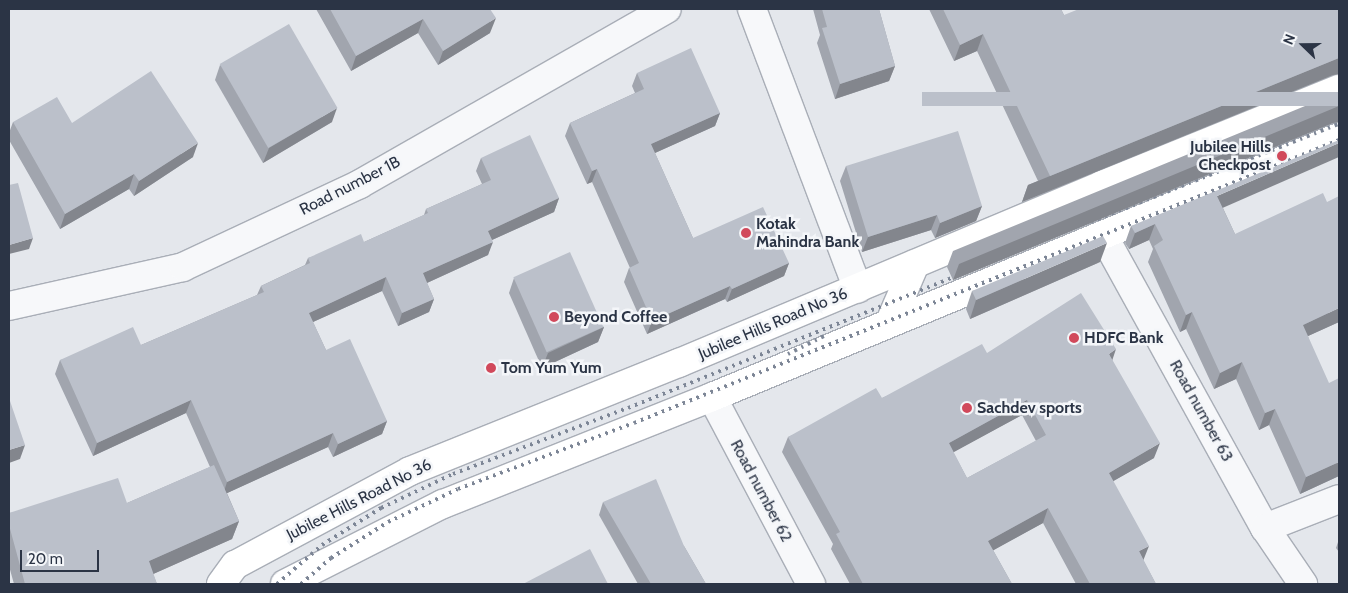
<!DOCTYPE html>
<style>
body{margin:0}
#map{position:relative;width:1348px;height:593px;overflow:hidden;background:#e4e7ec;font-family:Cabin,sans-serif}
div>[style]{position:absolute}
.roads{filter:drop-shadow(1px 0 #a9aeb7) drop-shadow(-1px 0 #a9aeb7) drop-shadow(0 1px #a9aeb7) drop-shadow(0 -1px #a9aeb7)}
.street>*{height:28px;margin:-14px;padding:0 14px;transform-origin:14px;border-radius:14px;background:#f7f8fa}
.primary>*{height:28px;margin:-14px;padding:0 14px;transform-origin:14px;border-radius:14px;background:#fff}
.rail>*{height:4px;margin-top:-2px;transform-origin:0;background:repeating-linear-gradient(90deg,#7d8696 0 2.5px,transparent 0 7.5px)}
.wall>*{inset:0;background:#a1a5ae}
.shaded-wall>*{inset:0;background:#83868d}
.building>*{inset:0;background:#bbc0ca;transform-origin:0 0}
.dots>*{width:14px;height:14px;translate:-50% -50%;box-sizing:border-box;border:2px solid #f4f6f9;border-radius:50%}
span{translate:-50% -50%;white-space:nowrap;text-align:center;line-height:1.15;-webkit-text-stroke:5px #f4f6f9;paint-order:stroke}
.poi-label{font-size:16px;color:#2b3445;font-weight:700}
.right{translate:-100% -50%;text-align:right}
.left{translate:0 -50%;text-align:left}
.street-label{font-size:16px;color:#2b3445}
.frame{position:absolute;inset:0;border:10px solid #2b3445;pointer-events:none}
.north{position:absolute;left:1278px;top:20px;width:50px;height:50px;-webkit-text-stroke:4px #f4f6f9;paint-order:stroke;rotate:292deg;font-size:14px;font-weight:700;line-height:20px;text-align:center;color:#2b3445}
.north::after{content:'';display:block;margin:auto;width:18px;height:22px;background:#2b3445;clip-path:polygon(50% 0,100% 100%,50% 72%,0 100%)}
.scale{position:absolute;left:20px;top:550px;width:79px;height:22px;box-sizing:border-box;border:2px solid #2b3445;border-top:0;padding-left:6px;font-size:15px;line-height:18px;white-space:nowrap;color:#2b3445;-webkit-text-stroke:4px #f4f6f9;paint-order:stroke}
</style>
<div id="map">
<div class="roads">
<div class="street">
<i style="left:752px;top:9px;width:299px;rotate:69.3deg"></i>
<i style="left:1103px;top:235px;width:335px;rotate:61.1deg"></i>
<i style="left:1265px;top:528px;width:68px;rotate:55.8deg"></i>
<i style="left:9px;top:306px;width:178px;rotate:-12.6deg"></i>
<i style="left:183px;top:267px;width:195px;rotate:-25.1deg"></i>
<i style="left:360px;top:184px;width:353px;rotate:-29.7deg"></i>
<i style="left:712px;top:397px;width:212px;rotate:62.1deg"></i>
<i style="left:1265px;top:528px;width:79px;rotate:-21.4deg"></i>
</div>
<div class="primary">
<i style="left:890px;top:322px;width:63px;rotate:-66.7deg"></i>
<i style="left:221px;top:584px;width:24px;rotate:-54deg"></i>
<i style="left:235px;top:565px;width:199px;rotate:-28.2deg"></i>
<i style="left:410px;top:471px;width:290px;rotate:-21.9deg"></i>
<i style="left:679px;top:363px;width:459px;rotate:-22.8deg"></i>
<i style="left:1102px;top:185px;width:256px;rotate:-22.1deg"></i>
<i style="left:285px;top:584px;width:177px;rotate:-26.9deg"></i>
<i style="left:443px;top:504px;width:289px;rotate:-21.7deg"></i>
<i style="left:712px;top:397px;width:679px;rotate:-22.52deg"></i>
</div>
</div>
<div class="rail">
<i style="left:1091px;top:222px;width:267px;rotate:-21.6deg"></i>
<i style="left:788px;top:354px;width:42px;rotate:-26.6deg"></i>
<i style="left:277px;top:584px;width:60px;rotate:-40.9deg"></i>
<i style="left:322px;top:545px;width:70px;rotate:-32.1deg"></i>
<i style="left:381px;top:508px;width:80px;rotate:-25.3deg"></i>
<i style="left:453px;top:474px;width:187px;rotate:-20.7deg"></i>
<i style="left:628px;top:408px;width:364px;rotate:-21.9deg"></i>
<i style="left:301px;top:584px;width:40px;rotate:-41deg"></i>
<i style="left:331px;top:558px;width:67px;rotate:-32.3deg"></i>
<i style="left:388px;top:522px;width:77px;rotate:-25.2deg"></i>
<i style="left:458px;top:489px;width:188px;rotate:-20.6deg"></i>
<i style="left:634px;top:423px;width:760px;rotate:-21.87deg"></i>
</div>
<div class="wall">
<i style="clip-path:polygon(316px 9px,490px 9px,490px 33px,438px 65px,418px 33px,351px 71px)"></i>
<i style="clip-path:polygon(813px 9px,879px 9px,895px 66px,889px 81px,835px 99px,817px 43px,820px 35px)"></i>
<i style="clip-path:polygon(929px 9px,1061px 9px,1064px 15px,1339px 9px,1339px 74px,1333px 75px,1022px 202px,1028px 185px,1038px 181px,977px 51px,954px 61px)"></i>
<i style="clip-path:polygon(220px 65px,332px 122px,263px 163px,215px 80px)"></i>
<i style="clip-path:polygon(637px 73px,720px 113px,715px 126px,655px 153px,693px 238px,789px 263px,784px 276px,727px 302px,725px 299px,647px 334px,624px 282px,629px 268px,630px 268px,592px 182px,587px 184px,565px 136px,570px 123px,635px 93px,632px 86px)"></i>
<i style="clip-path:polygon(1339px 92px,1339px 122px,1333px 123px,953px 280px,947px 267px,953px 251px)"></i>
<i style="clip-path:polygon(13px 122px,72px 123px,193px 157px,134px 196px,129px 189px,60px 229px,9px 140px,9px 133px)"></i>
<i style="clip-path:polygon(481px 158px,559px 198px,554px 212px,492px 240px,488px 255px,427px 283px,434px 299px,429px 312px,398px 326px,382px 291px,313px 322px,326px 350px,387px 421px,382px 434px,333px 457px,328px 447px,227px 493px,239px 521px,232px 539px,153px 574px,157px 584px,14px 584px,9px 566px,9px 513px,127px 503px,210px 467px,186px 413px,93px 456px,55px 374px,60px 360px,141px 345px,257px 295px,261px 286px,305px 265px,308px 258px,364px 242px,424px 215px,426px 209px,482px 184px,476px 171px)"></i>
<i style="clip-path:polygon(846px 166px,982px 206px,976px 221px,935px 238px,931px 230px,862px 252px,840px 181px)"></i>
<i style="clip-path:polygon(1223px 208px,1235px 234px,1339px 322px,1308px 336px,1339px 476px,1300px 494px,1269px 425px,1259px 430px,1236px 379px,1214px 389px,1186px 329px,1180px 332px,1148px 262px,1153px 249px,1149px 240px,1129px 249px,1125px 243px,1131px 226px)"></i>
<i style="clip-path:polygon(1100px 262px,970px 319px,966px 309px,972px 291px)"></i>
<i style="clip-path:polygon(514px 278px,604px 327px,598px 342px,542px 368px,509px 293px)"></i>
<i style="clip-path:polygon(evenodd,987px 353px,1112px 360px,1154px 458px,1113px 481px,1143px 560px,1156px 584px,1076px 584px,1043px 523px,993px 550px,1012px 584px,850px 584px,831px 549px,833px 544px,782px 452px,788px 437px,882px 398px,987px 353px,1022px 415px,1036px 441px,967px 478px,953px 452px,1022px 415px)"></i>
<i style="clip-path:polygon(603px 502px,684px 546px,706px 584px,638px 584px,599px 515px)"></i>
<i style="clip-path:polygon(1339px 539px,1339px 552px,1336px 548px)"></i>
</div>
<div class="shaded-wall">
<i style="clip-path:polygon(496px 18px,490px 33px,438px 65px,443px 51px)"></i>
<i style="clip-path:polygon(423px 19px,418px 33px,351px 71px,356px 56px)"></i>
<i style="clip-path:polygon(983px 34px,977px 51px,954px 61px,960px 45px)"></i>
<i style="clip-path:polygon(1339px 58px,1339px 74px,1333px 75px,1022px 202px,1028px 185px)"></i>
<i style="clip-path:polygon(895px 66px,889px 81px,835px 99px,840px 84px)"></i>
<i style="clip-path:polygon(1339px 106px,1339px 122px,1333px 123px,953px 280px,959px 264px)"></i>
<i style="clip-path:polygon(337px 108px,332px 122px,263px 163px,269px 148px)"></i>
<i style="clip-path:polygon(720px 113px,715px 126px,646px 157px,651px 144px)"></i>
<i style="clip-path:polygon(198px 143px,193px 157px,134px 196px,139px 181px)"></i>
<i style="clip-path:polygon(1339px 143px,1339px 157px,1211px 213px,1217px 196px)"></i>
<i style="clip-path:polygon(597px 169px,592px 182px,587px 184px,592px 171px)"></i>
<i style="clip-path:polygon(134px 174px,129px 189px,60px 229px,65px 214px)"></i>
<i style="clip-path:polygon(559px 198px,554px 212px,483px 244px,488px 231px)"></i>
<i style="clip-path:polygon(982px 206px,976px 221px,935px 238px,940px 223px)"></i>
<i style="clip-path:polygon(937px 215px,931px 230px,862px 252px,868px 237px)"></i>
<i style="clip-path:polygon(1155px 224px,1149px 240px,1129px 249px,1135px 233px)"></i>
<i style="clip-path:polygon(33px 238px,29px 249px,9px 254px,9px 245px)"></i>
<i style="clip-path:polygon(493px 242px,488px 255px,418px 287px,423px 273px)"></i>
<i style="clip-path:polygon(1107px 243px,1100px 262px,970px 319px,976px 300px)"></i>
<i style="clip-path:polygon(789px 263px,784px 276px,727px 302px,732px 289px)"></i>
<i style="clip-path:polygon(386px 277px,382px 291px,304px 326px,309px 313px)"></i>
<i style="clip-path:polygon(730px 286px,725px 299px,647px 334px,652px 321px)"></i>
<i style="clip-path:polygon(434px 299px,429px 312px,398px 326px,402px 313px)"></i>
<i style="clip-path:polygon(1339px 308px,1339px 322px,1297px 341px,1303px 325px)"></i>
<i style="clip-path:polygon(1192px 312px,1186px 329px,1180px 332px,1186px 315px)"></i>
<i style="clip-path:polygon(604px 327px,598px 342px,542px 368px,548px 353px)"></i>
<i style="clip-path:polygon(1116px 349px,1111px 364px,1109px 354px)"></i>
<i style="clip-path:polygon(1242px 362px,1236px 379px,1214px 389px,1220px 373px)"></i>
<i style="clip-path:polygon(191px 400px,186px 413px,93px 456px,97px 443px)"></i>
<i style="clip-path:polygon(1027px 400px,1022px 415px,943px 458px,949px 443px)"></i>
<i style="clip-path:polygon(1275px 409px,1269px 425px,1259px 430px,1265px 413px)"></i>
<i style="clip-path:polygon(387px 421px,382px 434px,333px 457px,338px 444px)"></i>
<i style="clip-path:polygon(333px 433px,328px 447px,223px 495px,227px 482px)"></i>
<i style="clip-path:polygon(1160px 443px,1154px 458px,1103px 487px,1109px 473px)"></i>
<i style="clip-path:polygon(25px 445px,20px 459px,9px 463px,9px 450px)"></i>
<i style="clip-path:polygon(1339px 462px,1339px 476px,1300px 494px,1306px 477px)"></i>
<i style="clip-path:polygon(1048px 508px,1043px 523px,983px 556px,988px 541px)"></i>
<i style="clip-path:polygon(239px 521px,232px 539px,142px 579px,149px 561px)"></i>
<i style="clip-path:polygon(1149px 546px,1143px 561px,1139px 551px)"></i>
</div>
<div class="building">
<i style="clip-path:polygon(330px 9px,490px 9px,496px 18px,443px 51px,423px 19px,356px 56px)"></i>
<i style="clip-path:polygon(822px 9px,879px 9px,895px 66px,840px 84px,822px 28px,827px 27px)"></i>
<i style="clip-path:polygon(943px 9px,1061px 9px,1064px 15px,1079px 9px,1339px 9px,1339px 58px,1028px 185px,1050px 176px,983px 34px,960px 45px)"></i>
<i style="left:289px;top:24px;width:97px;height:80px;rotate:60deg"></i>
<i style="clip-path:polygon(691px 48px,720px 113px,651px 144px,693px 238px,763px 207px,789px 263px,732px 289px,730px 286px,652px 321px,629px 268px,639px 263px,597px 169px,592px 171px,570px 123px,644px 89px,637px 73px)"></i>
<i style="clip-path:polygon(151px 71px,198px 143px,139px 181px,134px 174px,65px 214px,13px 122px,57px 97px,72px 123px)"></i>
<i style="left:1339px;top:92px;width:14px;height:417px;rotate:90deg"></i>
<i style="clip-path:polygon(958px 131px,982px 206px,940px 223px,937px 215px,868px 237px,846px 166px)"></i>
<i style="clip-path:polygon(530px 135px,559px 198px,488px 231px,493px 242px,423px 273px,434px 299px,402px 313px,386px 277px,309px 313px,326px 350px,350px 339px,387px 421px,338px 444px,333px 433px,227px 482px,191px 400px,97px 443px,60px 360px,133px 327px,141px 345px,264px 292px,261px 286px,310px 263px,308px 258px,361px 234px,364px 242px,428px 213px,426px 209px,491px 180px,481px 158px)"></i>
<i style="clip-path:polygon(1339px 140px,1339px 143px,1217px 196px,1235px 234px,1323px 193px,1327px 202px,1339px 196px,1339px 308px,1303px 325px,1329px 383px,1339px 378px,1339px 462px,1306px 477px,1275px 409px,1265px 413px,1242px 362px,1220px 373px,1192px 312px,1186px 315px,1154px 246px,1163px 240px,1155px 224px,1135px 233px,1131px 226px)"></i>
<i style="clip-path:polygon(18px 183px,33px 238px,9px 245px,9px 185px)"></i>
<i style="clip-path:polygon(1103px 236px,1107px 243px,976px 300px,972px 291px)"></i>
<i style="left:570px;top:252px;width:82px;height:62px;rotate:66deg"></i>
<i style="clip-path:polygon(evenodd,1081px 293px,1116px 349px,1109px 354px,1160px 443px,1109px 473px,1149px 546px,1139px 551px,1156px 584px,1090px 584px,1048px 508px,988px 541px,1012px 584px,863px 584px,836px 534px,840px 532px,788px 437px,876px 388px,882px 398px,982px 344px,987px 353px,1081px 293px,1027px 400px,1046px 435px,967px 478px,949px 443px,1027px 400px)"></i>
<i style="clip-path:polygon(9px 398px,25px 445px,9px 450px)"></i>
<i style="clip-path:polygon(214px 465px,239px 521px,149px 561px,157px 584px,25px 584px,9px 525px,9px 513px,118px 478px,127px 503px)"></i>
<i style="clip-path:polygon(656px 479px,684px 546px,706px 584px,651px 584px,603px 502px)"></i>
<i style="clip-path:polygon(590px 549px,608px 584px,523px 584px)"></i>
</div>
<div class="dots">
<i style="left:1282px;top:156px;background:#d1495b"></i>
<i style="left:746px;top:233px;background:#d1495b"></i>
<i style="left:554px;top:317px;background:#d1495b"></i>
<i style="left:1074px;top:338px;background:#d1495b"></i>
<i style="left:491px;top:368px;background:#d1495b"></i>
<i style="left:967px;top:408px;background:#d1495b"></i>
</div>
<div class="poi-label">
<span class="right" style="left:1271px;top:156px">Jubilee Hills<br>Checkpost</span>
<span class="left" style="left:756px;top:233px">Kotak<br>Mahindra Bank</span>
<span class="left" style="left:564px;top:317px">Beyond Coffee</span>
<span class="left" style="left:1084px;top:338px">HDFC Bank</span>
<span class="left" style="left:501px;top:368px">Tom Yum Yum</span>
<span class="left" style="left:977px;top:408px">Sachdev sports</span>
</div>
<div class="street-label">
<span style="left:350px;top:186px;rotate:-27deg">Road number 1B</span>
<span style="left:773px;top:324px;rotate:-23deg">Jubilee Hills Road No 36</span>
<span style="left:1201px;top:411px;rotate:61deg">Road number 63</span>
<span style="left:761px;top:491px;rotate:62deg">Road number 62</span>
<span style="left:359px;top:500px;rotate:-27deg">Jubilee Hills Road No 36</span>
</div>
<div class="frame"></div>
<div class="north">N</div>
<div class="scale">20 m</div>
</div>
